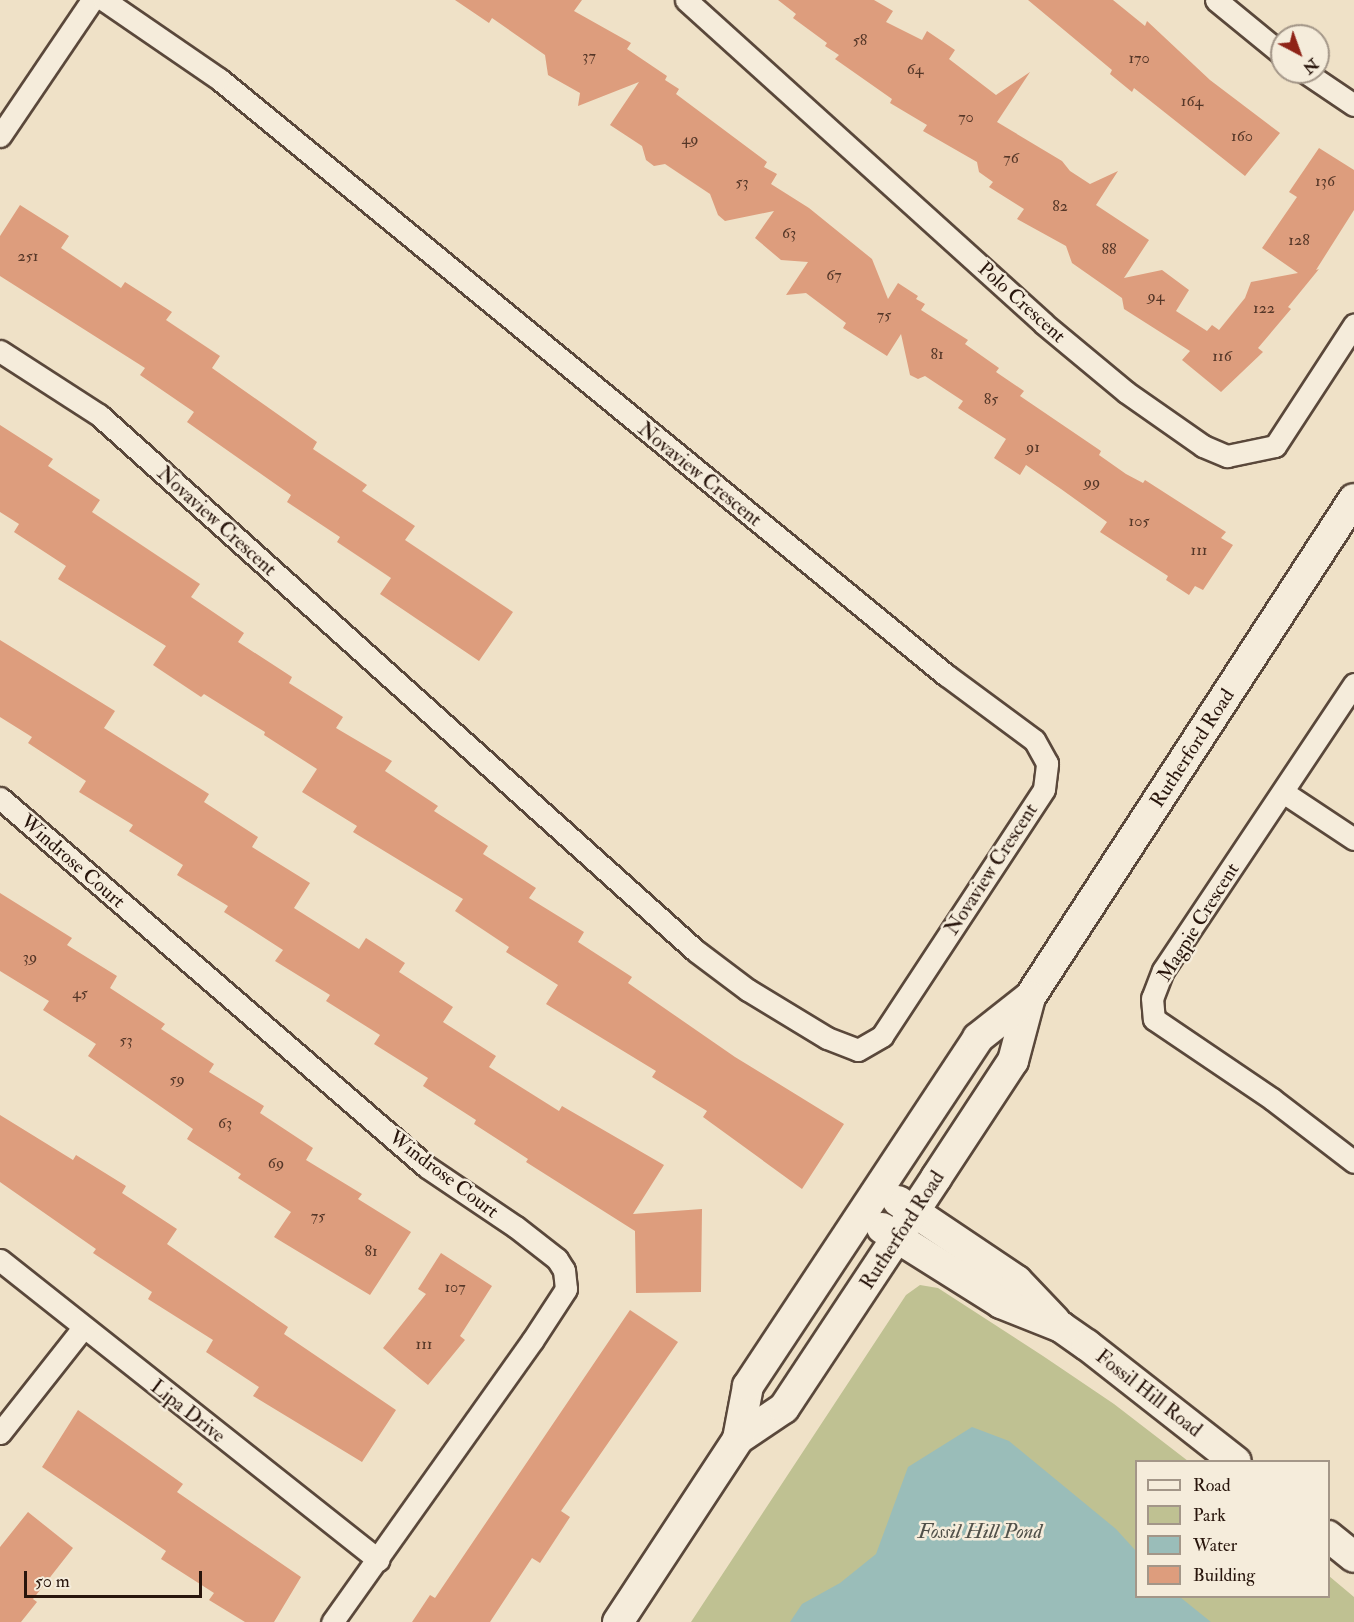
<!DOCTYPE html>
<style>
body{margin:0}
#map{position:relative;width:1354px;height:1622px;overflow:hidden;background:#efe1c7;font-family:"IM FELL Double Pica",serif}
div>[style]{position:absolute}
.green>*{inset:0;background:#bfc192}
.water>*{inset:0;background:#9abdb9}
.building>*{inset:0;background:#dd9d7d}
.roads{filter:drop-shadow(2px 0 #5a483b) drop-shadow(-2px 0 #5a483b) drop-shadow(0 2px #5a483b) drop-shadow(0 -2px #5a483b)}
.street>*{height:21px;margin:-10.5px;padding:0 10.5px;transform-origin:10.5px;border-radius:10.5px;background:#f5ecdb}
.secondary>*{height:30px;margin:-15px;padding:0 15px;transform-origin:15px;border-radius:15px;background:#f5ecdb}
span{translate:-50% -50%;white-space:nowrap;text-align:center;line-height:1.15;-webkit-text-stroke:5px #f5ecdb;paint-order:stroke}
.number-label{font-size:16px;color:#553728}
.number-label span{-webkit-text-stroke-width:0}
.street-label{font-size:20px;color:#28150c}
.water-label{font-size:21px;color:#505049;font-style:italic}
.legend{position:absolute;left:1135px;top:1460px;width:195px;height:138px;box-sizing:border-box;background:#f5ecdb;border:2px solid #a39688;margin:0;padding:8px 10px;list-style:none;font-size:18px;color:#28150c}
.legend li{display:flex;align-items:center;gap:12px;height:30px}
.legend b{width:30px;border:2px solid #a39688}
.north{position:absolute;left:1270px;top:24px;width:60px;height:60px;box-sizing:border-box;background:#f5ecdb;border:2px solid #a39688;border-radius:50%;rotate:139deg;font-size:16px;font-weight:700;line-height:24px;text-align:center;color:#28150c}
.north::after{content:'';display:block;margin:auto;width:21px;height:27px;background:#8f2418;clip-path:polygon(50% 0,100% 100%,50% 72%,0 100%)}
.scale{position:absolute;left:24px;top:1571px;width:178px;height:27px;box-sizing:border-box;border:3px solid #28150c;border-top:0;padding-left:8px;font-size:18px;line-height:21px;white-space:nowrap;color:#28150c;-webkit-text-stroke:4px #f5ecdb;paint-order:stroke}
</style>
<div id="map">
<div class="green">
<i style="clip-path:polygon(920px 1285px,938px 1288px,1043px 1356px,1114px 1404px,1188px 1461px,1136px 1462px,1136px 1596px,1328px 1596px,1329px 1576px,1354px 1597px,1354px 1622px,691px 1622px,906px 1295px)"></i>
</div>
<div class="water">
<i style="clip-path:polygon(972px 1427px,1009px 1441px,1116px 1529px,1136px 1551px,1136px 1596px,1180px 1597px,1211px 1622px,790px 1622px,802px 1604px,840px 1583px,876px 1554px,908px 1467px)"></i>
</div>
<div class="building">
<i style="clip-path:polygon(455px 0,582px 0,574px 11px,631px 43px,627px 49px,667px 76px,665px 80px,679px 89px,676px 94px,767px 162px,764px 167px,777px 174px,771px 184px,809px 208px,872px 259px,888px 299px,898px 283px,918px 296px,916px 299px,925px 304px,921px 310px,968px 340px,965px 344px,999px 368px,996px 372px,1024px 391px,1020px 396px,1101px 451px,1099px 455px,1126px 474px,1143px 483px,1145px 480px,1226px 532px,1221px 538px,1233px 545px,1203px 590px,1195px 586px,1189px 595px,1166px 580px,1168px 576px,1100px 532px,1107px 522px,1061px 489px,1026px 465px,1020px 475px,994px 458px,1006px 439px,958px 408px,963px 401px,925px 376px,918px 379px,910px 375px,901px 334px,887px 356px,843px 328px,846px 323px,806px 293px,786px 295px,808px 262px,781px 260px,755px 238px,774px 211px,725px 221px,718px 215px,710px 194px,665px 164px,654px 166px,646px 160px,642px 146px,610px 125px,639px 82px,578px 106px,580px 93px,548px 75px,545px 55px,492px 18px,489px 23px)"></i>
<i style="clip-path:polygon(778px 0,874px 0,893px 11px,886px 22px,922px 40px,927px 31px,955px 50px,949px 59px,996px 95px,1030px 72px,997px 122px,1062px 161px,1070px 171px,1090px 184px,1118px 171px,1096px 205px,1149px 240px,1124px 278px,1162px 270px,1189px 290px,1176px 311px,1207px 331px,1212px 325px,1219px 330px,1245px 298px,1251px 282px,1298px 273px,1262px 248px,1297px 197px,1289px 192px,1319px 148px,1354px 170px,1354px 210px,1316px 270px,1319px 269px,1288px 307px,1291px 309px,1258px 348px,1263px 352px,1221px 392px,1182px 360px,1190px 351px,1124px 309px,1122px 298px,1072px 263px,1066px 246px,1017px 219px,1024px 209px,989px 187px,993px 182px,979px 172px,977px 162px,923px 131px,927px 125px,890px 103px,892px 99px,835px 59px,839px 55px,825px 46px,827px 43px,793px 18px,796px 14px)"></i>
<i style="clip-path:polygon(1028px 0,1113px 0,1145px 26px,1147px 21px,1210px 80px,1280px 133px,1245px 176px,1134px 88px,1132px 92px,1110px 74px,1112px 70px)"></i>
<i style="clip-path:polygon(20px 205px,69px 236px,61px 248px,121px 288px,125px 282px,172px 312px,166px 320px,220px 356px,212px 368px,317px 442px,313px 449px,367px 485px,362px 491px,415px 526px,405px 540px,513px 612px,479px 661px,380px 594px,391px 578px,337px 542px,340px 537px,287px 502px,291px 495px,187px 422px,194px 412px,140px 375px,145px 368px,0 276px,0 236px)"></i>
<i style="clip-path:polygon(0 425px,53px 459px,48px 466px,100px 500px,92px 512px,200px 584px,191px 597px,244px 633px,238px 642px,292px 677px,289px 683px,343px 717px,336px 728px,392px 761px,385px 771px,438px 806px,434px 811px,488px 846px,483px 854px,536px 888px,529px 898px,584px 932px,578px 942px,632px 977px,628px 983px,735px 1057px,844px 1124px,802px 1189px,703px 1117px,707px 1111px,652px 1077px,656px 1071px,546px 1004px,558px 985px,506px 952px,509px 947px,455px 911px,463px 899px,353px 832px,357px 826px,302px 792px,317px 769px,264px 735px,265px 732px,204px 694px,201px 697px,153px 665px,166px 646px,58px 579px,66px 566px,14px 532px,19px 524px,0 512px)"></i>
<i style="clip-path:polygon(0 640px,115px 711px,104px 728px,209px 794px,204px 802px,258px 837px,252px 847px,310px 883px,294px 908px,359px 949px,366px 938px,405px 963px,399px 972px,453px 1007px,443px 1022px,496px 1056px,489px 1067px,559px 1111px,562px 1106px,664px 1165px,633px 1214px,702px 1209px,701px 1292px,636px 1293px,635px 1231px,526px 1162px,528px 1159px,474px 1124px,476px 1120px,423px 1086px,428px 1078px,374px 1044px,380px 1035px,326px 1001px,330px 995px,275px 961px,283px 950px,224px 912px,228px 906px,177px 875px,183px 865px,129px 831px,133px 825px,79px 792px,86px 781px,28px 743px,32px 737px,0 717px)"></i>
<i style="clip-path:polygon(0 893px,72px 938px,67px 945px,117px 976px,110px 988px,165px 1024px,161px 1029px,214px 1064px,209px 1072px,264px 1106px,260px 1113px,313px 1148px,306px 1160px,362px 1194px,358px 1199px,411px 1232px,370px 1295px,274px 1237px,291px 1212px,238px 1178px,241px 1174px,187px 1139px,193px 1129px,88px 1056px,96px 1044px,43px 1010px,49px 1001px,0 971px)"></i>
<i style="clip-path:polygon(0 1115px,73px 1160px,76px 1155px,126px 1186px,122px 1193px,177px 1229px,167px 1244px,288px 1327px,284px 1334px,396px 1410px,362px 1462px,253px 1396px,259px 1387px,206px 1352px,213px 1340px,148px 1299px,152px 1292px,93px 1253px,96px 1249px,0 1182px)"></i>
<i style="clip-path:polygon(441px 1253px,492px 1286px,460px 1336px,465px 1340px,428px 1385px,383px 1348px,426px 1294px,418px 1289px)"></i>
<i style="clip-path:polygon(630px 1310px,678px 1342px,561px 1511px,570px 1517px,540px 1563px,532px 1558px,490px 1622px,412px 1622px,430px 1595px,435px 1598px)"></i>
<i style="clip-path:polygon(78px 1410px,183px 1484px,177px 1492px,301px 1577px,274px 1622px,245px 1622px,209px 1600px,214px 1593px,161px 1559px,166px 1551px,42px 1467px)"></i>
<i style="clip-path:polygon(28px 1512px,73px 1548px,33px 1599px,37px 1602px,21px 1622px,0 1622px,0 1547px)"></i>
</div>
<div class="roads">
<div class="street">
<i style="left:686px;top:0;width:481px;rotate:42.1deg"></i>
<i style="left:1043px;top:323px;width:108px;rotate:39.7deg"></i>
<i style="left:1126px;top:392px;width:94px;rotate:35deg"></i>
<i style="left:1203px;top:446px;width:26px;rotate:23deg"></i>
<i style="left:1227px;top:456px;width:49px;rotate:-11.8deg"></i>
<i style="left:1275px;top:446px;width:145px;rotate:-56.9deg"></i>
<i style="left:1216px;top:0;width:85px;rotate:39.3deg"></i>
<i style="left:1305px;top:72px;width:59px;rotate:34deg"></i>
<i style="left:0;top:136px;width:164px;rotate:-55.9deg"></i>
<i style="left:0;top:351px;width:118px;rotate:32.9deg"></i>
<i style="left:99px;top:415px;width:802px;rotate:41.92deg"></i>
<i style="left:696px;top:951px;width:65px;rotate:36.9deg"></i>
<i style="left:748px;top:990px;width:92px;rotate:31.3deg"></i>
<i style="left:827px;top:1038px;width:33px;rotate:21deg"></i>
<i style="left:858px;top:1050px;width:28px;rotate:-30deg"></i>
<i style="left:882px;top:1036px;width:295px;rotate:-56.7deg"></i>
<i style="left:1044px;top:789px;width:26px;rotate:-83deg"></i>
<i style="left:1047px;top:763px;width:26px;rotate:-119deg"></i>
<i style="left:1034px;top:740px;width:109px;rotate:-143.5deg"></i>
<i style="left:946px;top:675px;width:940px;rotate:-140.65deg"></i>
<i style="left:219px;top:79px;width:140px;rotate:-145.5deg"></i>
<i style="left:1354px;top:684px;width:344px;rotate:123.7deg"></i>
<i style="left:1163px;top:970px;width:30px;rotate:111deg"></i>
<i style="left:1152px;top:998px;width:21px;rotate:85deg"></i>
<i style="left:1154px;top:1019px;width:143px;rotate:34.1deg"></i>
<i style="left:1272px;top:1099px;width:103px;rotate:37.5deg"></i>
<i style="left:1283px;top:792px;width:85px;rotate:33.5deg"></i>
<i style="left:0;top:798px;width:564px;rotate:40.83deg"></i>
<i style="left:427px;top:1167px;width:107px;rotate:34deg"></i>
<i style="left:516px;top:1227px;width:52px;rotate:38deg"></i>
<i style="left:557px;top:1259px;width:13px;rotate:58deg"></i>
<i style="left:564px;top:1270px;width:19px;rotate:84deg"></i>
<i style="left:566px;top:1289px;width:62px;rotate:123.2deg"></i>
<i style="left:532px;top:1341px;width:345px;rotate:125.4deg"></i>
<i style="left:0;top:1260px;width:483px;rotate:38.4deg"></i>
<i style="left:0;top:1433px;width:134px;rotate:-51.7deg"></i>
</div>
<div class="secondary">
<i style="left:898px;top:1201px;width:143px;rotate:33.9deg"></i>
<i style="left:1017px;top:1281px;width:55px;rotate:46.5deg"></i>
<i style="left:882px;top:1228px;width:141px;rotate:32.2deg"></i>
<i style="left:1001px;top:1303px;width:65px;rotate:21.8deg"></i>
<i style="left:1061px;top:1327px;width:32px;rotate:35deg"></i>
<i style="left:1087px;top:1345px;width:189px;rotate:38.1deg"></i>
<i style="left:738px;top:1439px;width:55px;rotate:-34deg"></i>
<i style="left:784px;top:1408px;width:276px;rotate:-56.5deg"></i>
<i style="left:936px;top:1178px;width:140px;rotate:-56.7deg"></i>
<i style="left:1013px;top:1061px;width:66px;rotate:-75.1deg"></i>
<i style="left:1030px;top:997px;width:594px;rotate:-56.95deg"></i>
<i style="left:1328px;top:1536px;width:33px;rotate:39deg"></i>
<i style="left:618px;top:1622px;width:219px;rotate:-56.7deg"></i>
<i style="left:738px;top:1439px;width:54px;rotate:-79.3deg"></i>
<i style="left:748px;top:1386px;width:417px;rotate:-56.5deg"></i>
<i style="left:978px;top:1038px;width:66px;rotate:-38.3deg"></i>
</div>
</div>
<div class="number-label">
<span style="left:860px;top:40px">58</span>
<span style="left:589px;top:56px">37</span>
<span style="left:1139px;top:58px">170</span>
<span style="left:915px;top:69px">64</span>
<span style="left:1192px;top:101px">164</span>
<span style="left:966px;top:117px">70</span>
<span style="left:1242px;top:136px">160</span>
<span style="left:690px;top:139px">49</span>
<span style="left:1011px;top:158px">76</span>
<span style="left:1325px;top:181px">136</span>
<span style="left:742px;top:182px">53</span>
<span style="left:1060px;top:206px">82</span>
<span style="left:789px;top:233px">63</span>
<span style="left:1299px;top:240px">128</span>
<span style="left:1109px;top:249px">88</span>
<span style="left:28px;top:256px">251</span>
<span style="left:834px;top:275px">67</span>
<span style="left:1156px;top:296px">94</span>
<span style="left:1264px;top:308px">122</span>
<span style="left:884px;top:315px">75</span>
<span style="left:937px;top:354px">81</span>
<span style="left:1222px;top:356px">116</span>
<span style="left:991px;top:399px">85</span>
<span style="left:1033px;top:447px">91</span>
<span style="left:1092px;top:482px">99</span>
<span style="left:1139px;top:521px">105</span>
<span style="left:1199px;top:550px">111</span>
<span style="left:30px;top:957px">39</span>
<span style="left:80px;top:993px">45</span>
<span style="left:126px;top:1040px">53</span>
<span style="left:177px;top:1079px">59</span>
<span style="left:225px;top:1123px">63</span>
<span style="left:276px;top:1163px">69</span>
<span style="left:318px;top:1216px">75</span>
<span style="left:371px;top:1251px">81</span>
<span style="left:455px;top:1287px">107</span>
<span style="left:424px;top:1344px">111</span>
</div>
<div class="street-label">
<span style="left:1022px;top:302px;rotate:42deg">Polo Crescent</span>
<span style="left:700px;top:474px;rotate:39deg">Novaview Crescent</span>
<span style="left:217px;top:521px;rotate:42deg">Novaview Crescent</span>
<span style="left:1192px;top:748px;rotate:-57deg">Rutherford Road</span>
<span style="left:73px;top:861px;rotate:41deg">Windrose Court</span>
<span style="left:991px;top:869px;rotate:-57deg">Novaview Crescent</span>
<span style="left:1198px;top:922px;rotate:-58deg">Magpie Crescent</span>
<span style="left:444px;top:1174px;rotate:37deg">Windrose Court</span>
<span style="left:902px;top:1230px;rotate:-57deg">Rutherford Road</span>
<span style="left:1149px;top:1393px;rotate:38deg">Fossil Hill Road</span>
<span style="left:188px;top:1411px;rotate:38deg">Lipa Drive</span>
</div>
<div class="water-label">
<span style="left:980px;top:1532px">Fossil Hill Pond</span>
</div>
<ul class="legend">
<li><b style="height:8px;background:#f5ecdb"></b>Road</li>
<li><b style="height:16px;background:#bfc192"></b>Park</li>
<li><b style="height:16px;background:#9abdb9"></b>Water</li>
<li><b style="height:16px;background:#dd9d7d"></b>Building</li>
</ul>
<div class="north">N</div>
<div class="scale">50 m</div>
</div>
